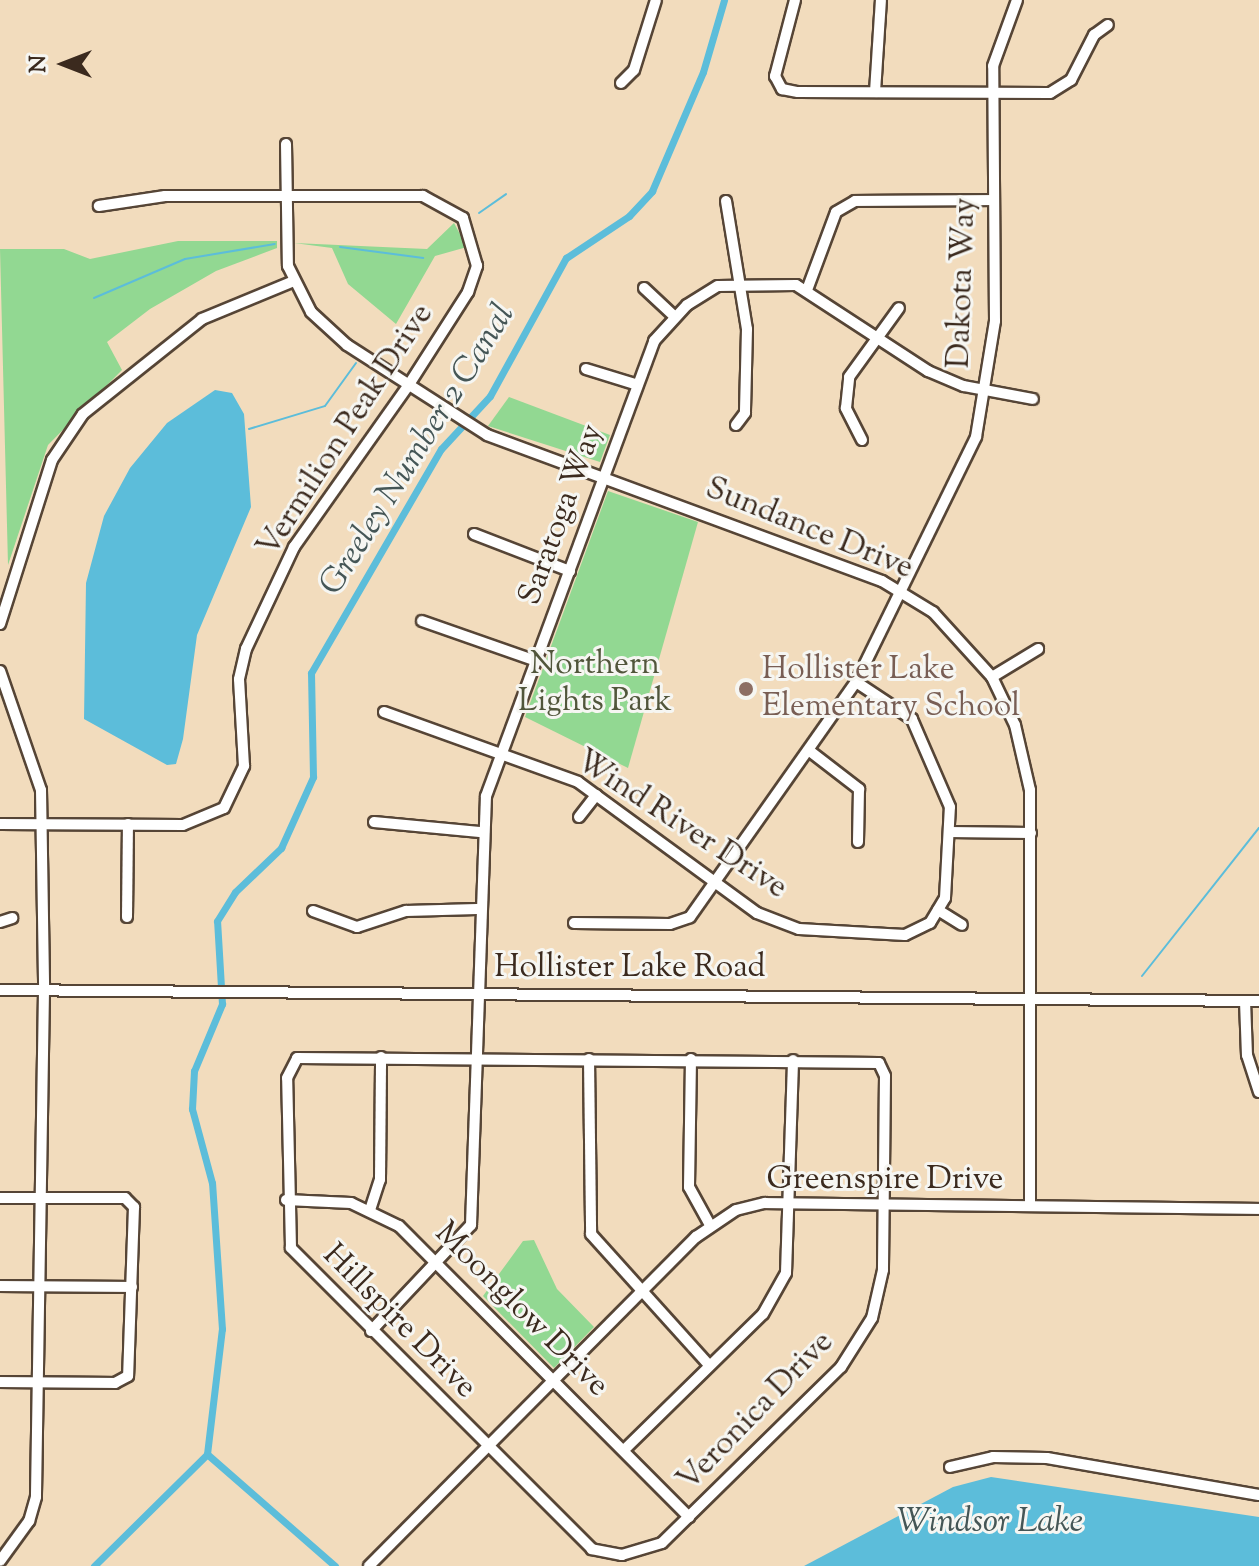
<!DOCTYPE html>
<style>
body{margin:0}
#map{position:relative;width:1259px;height:1566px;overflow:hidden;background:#f2dcbd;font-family:"Sorts Mill Goudy",serif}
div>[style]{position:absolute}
.green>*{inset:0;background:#92d892}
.water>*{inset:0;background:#5cbdda}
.stream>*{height:2px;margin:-1px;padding:0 1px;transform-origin:1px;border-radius:1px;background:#5cbdda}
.canal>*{height:7px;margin:-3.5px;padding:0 3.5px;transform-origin:3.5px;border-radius:3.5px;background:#5cbdda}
.roads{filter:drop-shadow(2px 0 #564536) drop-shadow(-2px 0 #564536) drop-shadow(0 2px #564536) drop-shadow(0 -2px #564536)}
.minor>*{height:10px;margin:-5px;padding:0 5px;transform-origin:5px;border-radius:5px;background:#fff}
.dots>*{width:22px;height:22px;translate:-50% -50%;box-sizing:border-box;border:4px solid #f6f6f2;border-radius:50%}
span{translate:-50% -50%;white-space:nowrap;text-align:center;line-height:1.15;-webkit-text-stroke:6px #f6f6f2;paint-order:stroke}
.street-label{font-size:32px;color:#3b2a1e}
.park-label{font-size:32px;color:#51563b}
.education-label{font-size:32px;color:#785e54}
.left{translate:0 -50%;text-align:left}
.water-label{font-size:34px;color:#455656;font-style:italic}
.north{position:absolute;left:24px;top:24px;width:80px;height:80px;-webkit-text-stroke:6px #f6f6f2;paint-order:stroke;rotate:270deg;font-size:22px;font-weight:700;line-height:32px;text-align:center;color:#3b2a1e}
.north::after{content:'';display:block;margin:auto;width:28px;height:36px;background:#3b2a1e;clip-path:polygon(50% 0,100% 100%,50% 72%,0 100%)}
</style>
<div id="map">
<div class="green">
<i style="clip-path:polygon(454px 223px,467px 247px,435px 256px,396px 324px,348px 284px,332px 248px,294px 243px,427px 249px)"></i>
<i style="clip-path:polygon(178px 241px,277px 241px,277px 248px,216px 271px,150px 309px,107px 342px,122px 370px,48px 445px,8px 565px,0 249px,64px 249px,90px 259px)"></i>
<i style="clip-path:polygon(509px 397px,610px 435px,600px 462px,488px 426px)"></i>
<i style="clip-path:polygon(608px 491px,698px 522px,628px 768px,525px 717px)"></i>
<i style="clip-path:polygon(534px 1240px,557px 1289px,594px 1327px,554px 1368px,483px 1296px,523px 1241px)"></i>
</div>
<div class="water">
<i style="clip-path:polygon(215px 390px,232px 393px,244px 414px,251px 507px,197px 635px,183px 739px,176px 764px,167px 765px,84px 719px,86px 583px,104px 516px,130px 468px,167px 423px)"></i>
<i style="clip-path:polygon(991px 1477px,1259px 1517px,1259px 1566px,804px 1566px,953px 1487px)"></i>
</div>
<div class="stream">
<i style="left:479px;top:213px;width:33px;rotate:-35deg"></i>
<i style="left:340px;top:247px;width:84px;rotate:7.5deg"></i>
<i style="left:94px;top:298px;width:99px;rotate:-23.2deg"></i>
<i style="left:185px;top:259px;width:91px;rotate:-9.5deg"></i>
<i style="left:249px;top:429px;width:79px;rotate:-16.8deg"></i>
<i style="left:325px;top:406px;width:53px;rotate:-54.2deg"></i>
<i style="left:1142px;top:976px;width:189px;rotate:-51.7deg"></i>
</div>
<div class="canal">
<i style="left:207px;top:1454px;width:170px;rotate:41.2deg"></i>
<i style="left:94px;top:1566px;width:159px;rotate:-44.7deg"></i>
<i style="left:207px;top:1454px;width:126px;rotate:-83.2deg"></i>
<i style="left:222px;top:1329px;width:146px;rotate:-93.9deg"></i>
<i style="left:212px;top:1183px;width:77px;rotate:-105.1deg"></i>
<i style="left:192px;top:1109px;width:38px;rotate:-87deg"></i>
<i style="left:194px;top:1071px;width:73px;rotate:-67.3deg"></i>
<i style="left:222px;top:1004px;width:83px;rotate:-93.4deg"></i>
<i style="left:217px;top:921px;width:34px;rotate:-58deg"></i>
<i style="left:235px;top:892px;width:64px;rotate:-43.7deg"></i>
<i style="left:281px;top:848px;width:78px;rotate:-65.7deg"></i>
<i style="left:313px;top:777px;width:104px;rotate:-91.1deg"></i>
<i style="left:311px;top:673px;width:259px;rotate:-59.9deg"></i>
<i style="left:441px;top:449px;width:72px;rotate:-47.2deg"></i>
<i style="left:490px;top:396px;width:158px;rotate:-61.2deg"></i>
<i style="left:566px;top:258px;width:76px;rotate:-33.7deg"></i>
<i style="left:629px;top:216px;width:34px;rotate:-47deg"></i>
<i style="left:652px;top:191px;width:129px;rotate:-66.8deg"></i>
<i style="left:703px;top:72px;width:75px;rotate:-73.7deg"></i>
</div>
<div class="roads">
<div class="minor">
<i style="left:795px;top:0;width:79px;rotate:104.7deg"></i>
<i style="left:775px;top:76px;width:15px;rotate:62deg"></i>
<i style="left:782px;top:89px;width:16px;rotate:11deg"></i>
<i style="left:798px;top:92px;width:252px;rotate:0.2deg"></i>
<i style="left:1050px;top:93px;width:25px;rotate:-32deg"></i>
<i style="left:1071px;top:80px;width:51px;rotate:-62.9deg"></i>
<i style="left:1094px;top:35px;width:17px;rotate:-36deg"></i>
<i style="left:621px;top:83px;width:18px;rotate:-45deg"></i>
<i style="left:634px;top:70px;width:73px;rotate:-72.6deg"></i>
<i style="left:875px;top:92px;width:92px;rotate:-86.3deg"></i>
<i style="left:286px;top:144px;width:122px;rotate:89.1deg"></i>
<i style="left:288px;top:266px;width:51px;rotate:63.4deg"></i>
<i style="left:311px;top:312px;width:49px;rotate:42.5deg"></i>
<i style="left:347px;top:345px;width:166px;rotate:32.7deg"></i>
<i style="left:487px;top:435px;width:421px;rotate:20.3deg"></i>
<i style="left:882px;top:581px;width:60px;rotate:31.3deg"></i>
<i style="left:933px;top:612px;width:88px;rotate:47.8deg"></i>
<i style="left:992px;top:677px;width:53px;rotate:64.4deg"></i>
<i style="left:1015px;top:725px;width:67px;rotate:77deg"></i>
<i style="left:1030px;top:790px;width:416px;rotate:90deg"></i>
<i style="left:726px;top:201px;width:130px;rotate:80.7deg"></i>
<i style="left:747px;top:329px;width:84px;rotate:91.4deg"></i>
<i style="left:745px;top:413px;width:15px;rotate:127deg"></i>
<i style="left:644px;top:288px;width:42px;rotate:43.1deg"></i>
<i style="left:807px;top:290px;width:83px;rotate:-69.6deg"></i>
<i style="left:836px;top:212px;width:22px;rotate:-30deg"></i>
<i style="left:855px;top:201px;width:138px;rotate:-0.4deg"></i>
<i style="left:586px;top:369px;width:54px;rotate:17.1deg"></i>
<i style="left:862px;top:440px;width:36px;rotate:-117deg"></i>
<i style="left:846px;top:408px;width:31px;rotate:-84deg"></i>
<i style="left:849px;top:377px;width:85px;rotate:-54.1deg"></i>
<i style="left:474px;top:534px;width:103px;rotate:21.1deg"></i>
<i style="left:422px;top:621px;width:121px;rotate:19.3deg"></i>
<i style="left:0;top:624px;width:172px;rotate:-72.4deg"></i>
<i style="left:52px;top:460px;width:55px;rotate:-56deg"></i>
<i style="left:83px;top:414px;width:152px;rotate:-38.6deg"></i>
<i style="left:202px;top:319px;width:100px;rotate:-22.4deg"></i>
<i style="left:0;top:671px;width:126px;rotate:71deg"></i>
<i style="left:41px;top:790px;width:201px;rotate:89.1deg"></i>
<i style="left:44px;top:991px;width:506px;rotate:90.91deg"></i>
<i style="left:36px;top:1497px;width:25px;rotate:106deg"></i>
<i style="left:29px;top:1521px;width:49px;rotate:125.9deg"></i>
<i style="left:992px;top:677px;width:54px;rotate:-31.3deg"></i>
<i style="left:384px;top:712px;width:206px;rotate:19.8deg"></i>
<i style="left:578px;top:782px;width:222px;rotate:36.2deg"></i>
<i style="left:757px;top:913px;width:45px;rotate:20.9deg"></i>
<i style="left:799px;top:929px;width:106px;rotate:3.2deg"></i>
<i style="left:905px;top:935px;width:28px;rotate:-26deg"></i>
<i style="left:930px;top:923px;width:29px;rotate:-59deg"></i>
<i style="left:945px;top:898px;width:91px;rotate:-86.9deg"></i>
<i style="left:950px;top:807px;width:96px;rotate:-113.4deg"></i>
<i style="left:912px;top:719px;width:67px;rotate:-146.5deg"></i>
<i style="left:811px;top:752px;width:61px;rotate:37.6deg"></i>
<i style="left:859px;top:789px;width:53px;rotate:91.1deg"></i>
<i style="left:579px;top:817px;width:28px;rotate:-52deg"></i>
<i style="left:374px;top:822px;width:106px;rotate:5.4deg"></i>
<i style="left:0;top:824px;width:183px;rotate:0.3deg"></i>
<i style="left:183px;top:825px;width:44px;rotate:-22.5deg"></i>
<i style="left:224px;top:808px;width:47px;rotate:-64.5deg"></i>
<i style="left:244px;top:766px;width:87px;rotate:-93.3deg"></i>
<i style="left:239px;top:679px;width:31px;rotate:-77deg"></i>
<i style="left:246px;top:649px;width:113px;rotate:-64.8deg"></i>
<i style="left:294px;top:547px;width:197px;rotate:-54.7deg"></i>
<i style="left:408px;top:386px;width:112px;rotate:-57.4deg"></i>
<i style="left:468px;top:292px;width:28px;rotate:-71deg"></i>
<i style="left:477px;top:266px;width:50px;rotate:-106.3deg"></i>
<i style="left:463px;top:218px;width:46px;rotate:-151.2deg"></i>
<i style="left:423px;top:196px;width:258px;rotate:180deg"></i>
<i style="left:165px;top:196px;width:67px;rotate:171.4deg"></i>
<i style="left:949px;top:832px;width:82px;rotate:0.7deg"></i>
<i style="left:938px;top:910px;width:28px;rotate:32deg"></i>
<i style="left:313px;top:911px;width:47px;rotate:20deg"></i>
<i style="left:357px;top:927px;width:52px;rotate:-18.1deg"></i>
<i style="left:406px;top:911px;width:71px;rotate:-1.6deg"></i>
<i style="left:127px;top:917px;width:93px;rotate:-89.4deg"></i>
<i style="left:0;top:922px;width:13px;rotate:-18deg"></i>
<i style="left:574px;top:923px;width:96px;rotate:0.6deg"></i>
<i style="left:670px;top:924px;width:21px;rotate:-19deg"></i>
<i style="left:690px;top:917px;width:288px;rotate:-54.8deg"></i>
<i style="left:856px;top:682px;width:273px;rotate:-63.9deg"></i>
<i style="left:976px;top:437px;width:118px;rotate:-80.7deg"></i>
<i style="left:995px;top:321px;width:255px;rotate:-90.4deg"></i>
<i style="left:993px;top:66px;width:70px;rotate:-70deg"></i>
<i style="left:0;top:990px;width:1259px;rotate:0.5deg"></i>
<i style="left:1245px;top:1001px;width:54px;rotate:87.9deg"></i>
<i style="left:1247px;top:1055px;width:39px;rotate:72deg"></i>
<i style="left:297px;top:1058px;width:582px;rotate:0.49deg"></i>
<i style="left:879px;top:1063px;width:14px;rotate:65deg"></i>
<i style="left:885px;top:1076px;width:194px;rotate:90.6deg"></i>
<i style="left:883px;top:1270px;width:49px;rotate:102.9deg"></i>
<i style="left:872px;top:1318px;width:58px;rotate:122.3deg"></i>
<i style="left:841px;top:1367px;width:251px;rotate:135.5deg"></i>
<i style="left:662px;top:1543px;width:42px;rotate:163.3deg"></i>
<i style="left:622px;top:1555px;width:31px;rotate:-169deg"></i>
<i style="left:592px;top:1549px;width:426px;rotate:-135deg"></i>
<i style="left:291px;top:1248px;width:170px;rotate:-91.3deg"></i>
<i style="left:287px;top:1078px;width:22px;rotate:-63deg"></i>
<i style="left:589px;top:1059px;width:175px;rotate:89.3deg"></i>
<i style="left:591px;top:1234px;width:176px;rotate:48deg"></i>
<i style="left:691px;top:1059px;width:128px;rotate:90.9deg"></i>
<i style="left:689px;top:1187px;width:43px;rotate:61.1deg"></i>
<i style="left:0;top:1198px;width:125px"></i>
<i style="left:125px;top:1198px;width:13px;rotate:45deg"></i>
<i style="left:134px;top:1207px;width:169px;rotate:92deg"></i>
<i style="left:128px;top:1376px;width:15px;rotate:152deg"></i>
<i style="left:115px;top:1383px;width:115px;rotate:-179.5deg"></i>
<i style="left:286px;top:1200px;width:65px;rotate:2.6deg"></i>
<i style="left:351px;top:1203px;width:53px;rotate:25.6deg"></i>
<i style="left:399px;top:1226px;width:411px;rotate:45.1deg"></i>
<i style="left:370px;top:1210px;width:32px;rotate:-72deg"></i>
<i style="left:380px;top:1180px;width:123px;rotate:-89.5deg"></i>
<i style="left:0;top:1286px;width:132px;rotate:0.4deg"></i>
<i style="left:371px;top:1331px;width:146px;rotate:-46.7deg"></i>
<i style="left:471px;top:1225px;width:429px;rotate:-88deg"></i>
<i style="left:486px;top:796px;width:485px;rotate:-69.7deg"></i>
<i style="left:654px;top:341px;width:49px;rotate:-47.5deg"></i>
<i style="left:687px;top:305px;width:36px;rotate:-32deg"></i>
<i style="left:718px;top:286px;width:78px;rotate:-0.7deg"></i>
<i style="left:796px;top:285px;width:158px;rotate:33.1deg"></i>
<i style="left:928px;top:371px;width:39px;rotate:23deg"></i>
<i style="left:964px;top:386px;width:70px;rotate:10.7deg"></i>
<i style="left:624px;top:1450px;width:194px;rotate:-44.4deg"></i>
<i style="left:763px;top:1314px;width:47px;rotate:-60.7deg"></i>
<i style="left:786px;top:1273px;width:213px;rotate:-88.1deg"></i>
<i style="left:950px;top:1467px;width:44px;rotate:-13.1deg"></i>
<i style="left:993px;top:1457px;width:54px;rotate:1.1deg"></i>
<i style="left:1047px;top:1458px;width:215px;rotate:9.9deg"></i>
<i style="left:369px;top:1566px;width:464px;rotate:-45.2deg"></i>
<i style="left:696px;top:1237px;width:48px;rotate:-34deg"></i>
<i style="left:736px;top:1210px;width:30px;rotate:-14deg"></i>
<i style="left:765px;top:1203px;width:494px;rotate:0.7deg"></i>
</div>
</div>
<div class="dots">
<i style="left:746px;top:689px;background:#8d6e63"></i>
</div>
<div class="street-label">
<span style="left:963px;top:283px;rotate:-88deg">Dakota Way</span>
<span style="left:346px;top:431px;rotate:-57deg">Vermilion Peak Drive</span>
<span style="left:562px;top:515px;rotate:-70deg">Saratoga Way</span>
<span style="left:809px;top:529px;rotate:22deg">Sundance Drive</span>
<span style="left:681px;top:825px;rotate:33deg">Wind River Drive</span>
<span style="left:630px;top:968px">Hollister Lake Road</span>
<span style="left:885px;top:1180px">Greenspire Drive</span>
<span style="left:521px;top:1310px;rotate:45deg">Moonglow Drive</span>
<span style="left:399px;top:1322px;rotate:45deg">Hillspire Drive</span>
<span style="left:756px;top:1412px;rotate:-46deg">Veronica Drive</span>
</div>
<div class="park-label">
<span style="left:595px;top:684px">Northern<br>Lights Park</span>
</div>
<div class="education-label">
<span class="left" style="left:762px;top:689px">Hollister Lake<br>Elementary School</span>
</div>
<div class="water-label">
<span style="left:418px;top:450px;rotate:-58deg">Greeley Number 2 Canal</span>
<span style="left:990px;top:1523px">Windsor Lake</span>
</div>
<div class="north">N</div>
</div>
